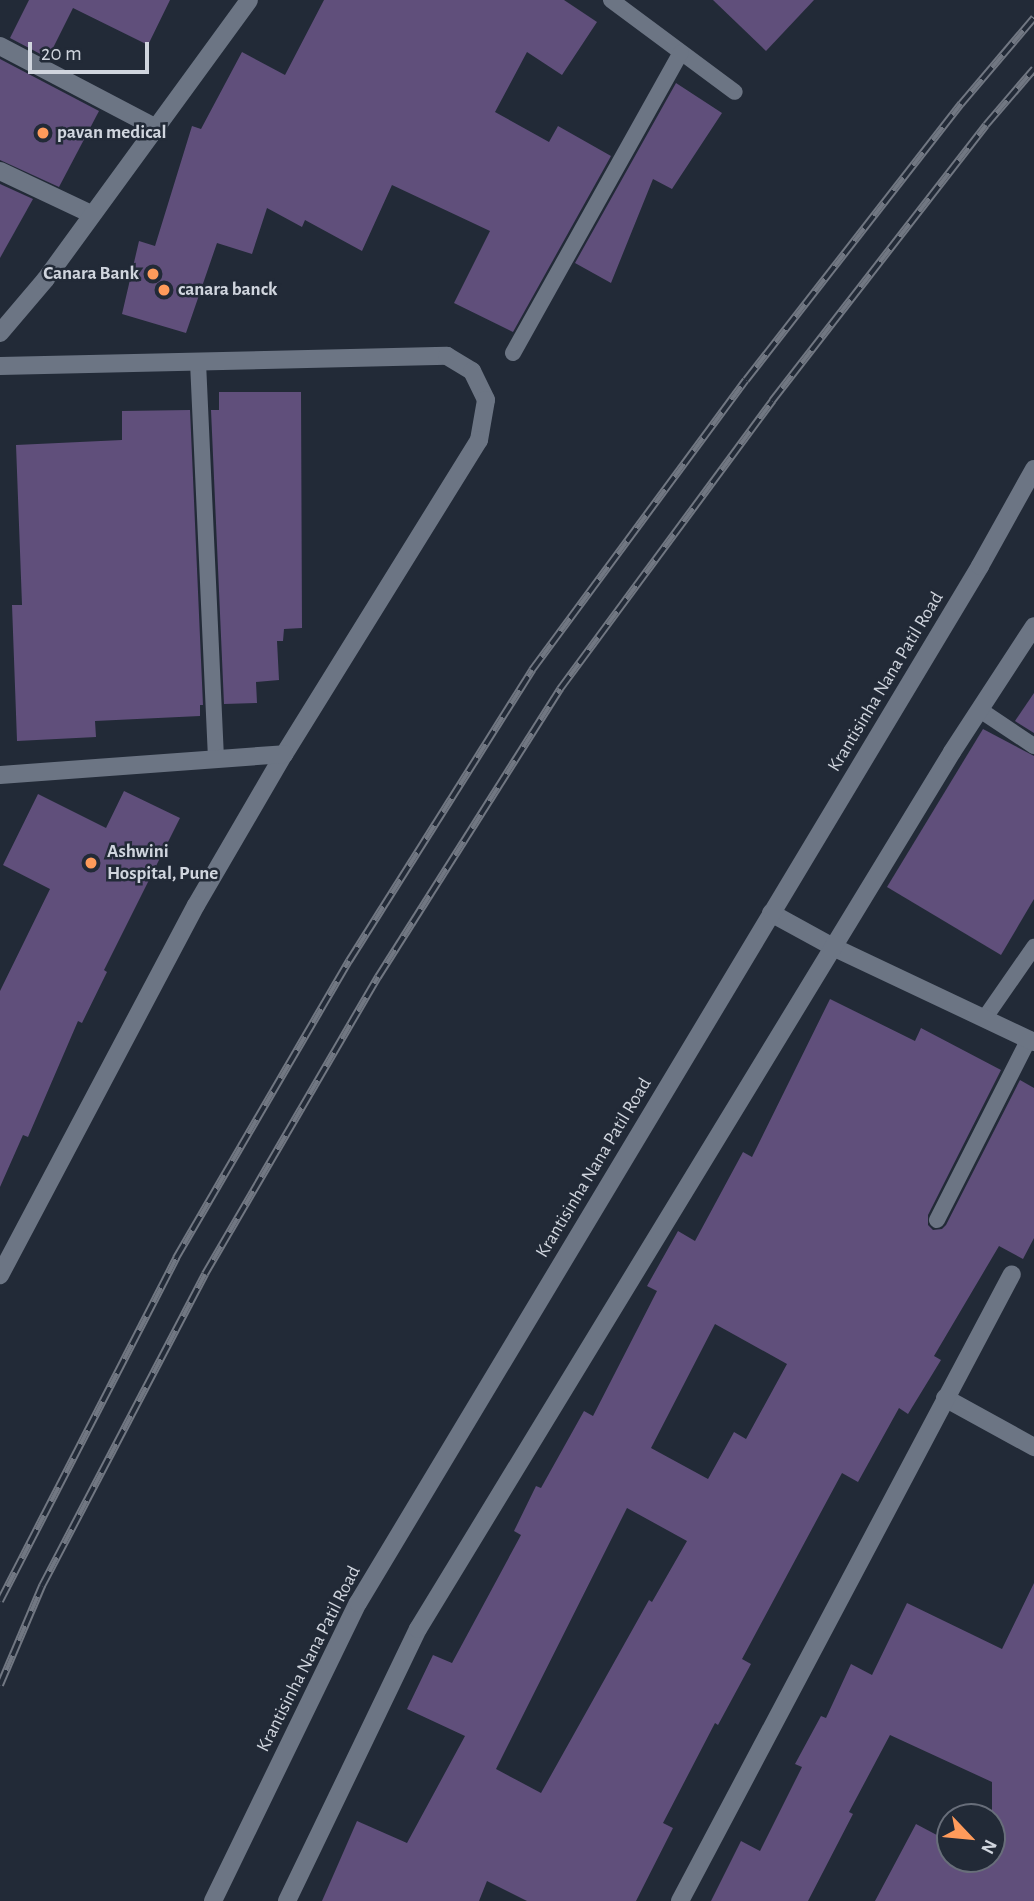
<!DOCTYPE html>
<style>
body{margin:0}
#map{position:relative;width:1034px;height:1901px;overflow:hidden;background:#222a37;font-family:"Alegreya Sans",sans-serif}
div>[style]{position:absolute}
.building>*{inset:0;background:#604f7b}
.service>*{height:16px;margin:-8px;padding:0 8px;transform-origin:8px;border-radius:8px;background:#6c7584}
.minor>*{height:18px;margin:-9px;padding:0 9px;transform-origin:9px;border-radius:9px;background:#6c7584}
.tertiary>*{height:18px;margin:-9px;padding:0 9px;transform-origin:9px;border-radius:9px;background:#6c7584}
.secondary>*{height:18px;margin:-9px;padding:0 9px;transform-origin:9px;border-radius:9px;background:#6c7584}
.rail>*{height:8px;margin-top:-4px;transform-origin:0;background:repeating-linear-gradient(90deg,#222a37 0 16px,#717782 0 32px);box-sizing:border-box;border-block:2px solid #717782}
.dots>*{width:19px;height:19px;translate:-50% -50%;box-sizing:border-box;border:4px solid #222a37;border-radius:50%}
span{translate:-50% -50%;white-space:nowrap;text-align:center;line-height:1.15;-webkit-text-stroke:5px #222a37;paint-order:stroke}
.poi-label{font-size:19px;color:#d0d5de;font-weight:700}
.left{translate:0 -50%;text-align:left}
.right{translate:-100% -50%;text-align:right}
.street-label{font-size:19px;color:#d0d5de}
.north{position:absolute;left:936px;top:1803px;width:70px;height:70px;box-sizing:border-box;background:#222a37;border:2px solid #686e7a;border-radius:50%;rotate:116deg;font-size:19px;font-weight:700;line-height:28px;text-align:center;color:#d0d5de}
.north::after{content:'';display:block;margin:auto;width:24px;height:32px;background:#ff9b5b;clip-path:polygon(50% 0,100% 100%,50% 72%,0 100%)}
.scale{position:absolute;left:28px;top:42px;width:121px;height:32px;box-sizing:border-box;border:4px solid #d0d5de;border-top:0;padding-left:9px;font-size:21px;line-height:24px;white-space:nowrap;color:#d0d5de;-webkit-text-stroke:5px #222a37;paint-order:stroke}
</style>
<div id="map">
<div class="building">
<i style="clip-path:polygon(29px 0,170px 0,148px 45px,73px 8px,48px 58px,10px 38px)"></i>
<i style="clip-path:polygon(324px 0,564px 0,597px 22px,562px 75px,527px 52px,495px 112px,549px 142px,558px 126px,611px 156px,513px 332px,454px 303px,490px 231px,392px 185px,362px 251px,305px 220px,302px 227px,267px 208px,252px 254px,217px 243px,186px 333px,122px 314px,139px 241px,155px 246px,192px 126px,201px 129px,242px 52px,285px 75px)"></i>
<i style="clip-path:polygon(713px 0,814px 0,766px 51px)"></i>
<i style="clip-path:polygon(0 59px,99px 111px,59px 187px,0 160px)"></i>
<i style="clip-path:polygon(676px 83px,722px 113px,672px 189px,653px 179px,611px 283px,575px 263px)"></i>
<i style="clip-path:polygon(0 184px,33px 199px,0 258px)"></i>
<i style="clip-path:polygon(219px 392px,301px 392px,302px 628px,284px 629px,283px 641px,277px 641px,279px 680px,256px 682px,257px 703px,224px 704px,211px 410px,219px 410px)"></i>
<i style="clip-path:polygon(190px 410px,203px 705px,200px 705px,200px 716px,95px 721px,96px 737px,17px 741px,12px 605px,22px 605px,16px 445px,122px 440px,122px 411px)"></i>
<i style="clip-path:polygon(1034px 693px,1034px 733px,1015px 721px)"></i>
<i style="clip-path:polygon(983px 729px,1034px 756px,1034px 899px,1001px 955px,887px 887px)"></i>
<i style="clip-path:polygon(124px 791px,180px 818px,104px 970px,107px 972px,82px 1023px,78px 1021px,28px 1137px,23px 1135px,0 1187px,0 991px,50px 889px,3px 865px,38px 794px,106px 828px)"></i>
<i style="clip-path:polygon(evenodd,830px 999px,915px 1041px,921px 1028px,1001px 1070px,928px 1215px,928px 1225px,933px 1230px,942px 1229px,946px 1225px,1020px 1080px,1034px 1088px,1034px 1238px,1023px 1259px,999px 1246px,934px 1356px,941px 1360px,908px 1414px,899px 1408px,858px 1482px,842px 1473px,742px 1659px,751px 1664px,718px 1725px,715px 1723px,663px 1823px,673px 1828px,636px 1901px,527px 1901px,487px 1881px,479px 1901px,322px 1901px,357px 1821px,407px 1843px,465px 1736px,407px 1709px,433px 1655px,452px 1663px,521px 1535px,514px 1531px,536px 1486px,541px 1488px,584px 1411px,593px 1416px,657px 1291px,647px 1286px,678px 1231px,695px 1241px,743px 1152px,752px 1157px,830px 999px,715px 1324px,787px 1364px,746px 1439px,734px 1432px,708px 1479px,651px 1448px,715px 1324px,830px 999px,627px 1508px,687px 1541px,652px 1602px,649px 1600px,541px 1793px,496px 1769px,627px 1508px)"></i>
<i style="clip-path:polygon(1034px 1583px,1034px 1901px,875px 1901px,916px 1824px,950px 1842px,950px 1859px,982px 1859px,992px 1864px,992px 1782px,890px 1735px,849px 1812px,853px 1814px,808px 1901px,711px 1901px,741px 1841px,760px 1851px,802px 1767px,795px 1764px,821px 1716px,826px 1718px,851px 1664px,872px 1675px,907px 1603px,1002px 1649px)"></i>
</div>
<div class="service">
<i style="left:611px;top:0;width:154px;rotate:36.6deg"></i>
<i style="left:513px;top:353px;width:344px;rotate:-60.8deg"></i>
<i style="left:198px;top:362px;width:397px;rotate:87.4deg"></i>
<i style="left:980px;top:710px;width:65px;rotate:33.7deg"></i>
<i style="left:984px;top:1019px;width:88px;rotate:-55.2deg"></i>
<i style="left:937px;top:1220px;width:203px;rotate:-63.1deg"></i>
</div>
<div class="minor">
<i style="left:0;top:46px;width:176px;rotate:27.7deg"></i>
<i style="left:0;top:171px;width:101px;rotate:25.3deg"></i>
<i style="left:0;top:366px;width:447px;rotate:-1.3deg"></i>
<i style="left:447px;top:356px;width:29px;rotate:31deg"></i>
<i style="left:472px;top:371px;width:32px;rotate:64deg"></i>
<i style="left:486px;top:400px;width:41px;rotate:99.9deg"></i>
<i style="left:479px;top:440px;width:370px;rotate:121.8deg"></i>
<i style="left:284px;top:754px;width:175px;rotate:120.2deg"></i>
<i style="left:196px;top:905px;width:419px;rotate:117.9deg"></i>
<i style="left:0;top:775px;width:285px;rotate:-4.2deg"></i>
<i style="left:771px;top:913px;width:71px;rotate:28.7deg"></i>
<i style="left:833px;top:947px;width:222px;rotate:25.3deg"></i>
<i style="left:945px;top:1398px;width:102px;rotate:28.8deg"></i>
<i style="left:680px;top:1901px;width:709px;rotate:-62.1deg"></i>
</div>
<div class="tertiary">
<i style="left:0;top:333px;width:70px;rotate:-49.7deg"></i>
<i style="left:45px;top:280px;width:346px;rotate:-53.9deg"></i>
</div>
<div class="secondary">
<i style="left:213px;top:1901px;width:331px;rotate:-64.1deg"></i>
<i style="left:358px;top:1603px;width:1209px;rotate:-59.04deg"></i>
<i style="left:980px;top:566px;width:111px;rotate:-60.9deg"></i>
<i style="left:287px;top:1901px;width:302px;rotate:-64.3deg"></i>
<i style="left:418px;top:1629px;width:1027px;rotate:-58.66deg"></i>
<i style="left:952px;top:752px;width:150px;rotate:-56.9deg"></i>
</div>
<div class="rail">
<i style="left:0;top:1601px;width:386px;rotate:-62.8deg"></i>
<i style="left:176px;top:1258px;width:344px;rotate:-59.8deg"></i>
<i style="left:349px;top:961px;width:344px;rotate:-57.8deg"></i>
<i style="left:532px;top:670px;width:360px;rotate:-53.6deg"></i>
<i style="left:746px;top:380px;width:350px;rotate:-52.1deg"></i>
<i style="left:961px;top:104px;width:113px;rotate:-49.7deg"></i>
<i style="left:0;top:1685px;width:108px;rotate:-67deg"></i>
<i style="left:42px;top:1586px;width:352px;rotate:-62.4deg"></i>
<i style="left:205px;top:1274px;width:344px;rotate:-59.8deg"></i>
<i style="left:378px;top:977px;width:341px;rotate:-57.7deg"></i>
<i style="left:560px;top:689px;width:358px;rotate:-53.6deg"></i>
<i style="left:772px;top:401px;width:349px;rotate:-52.2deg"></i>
<i style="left:986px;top:125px;width:74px;rotate:-49.4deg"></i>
</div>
<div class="dots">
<i style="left:43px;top:133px;background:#ff9b5b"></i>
<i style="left:153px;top:274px;background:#ff9b5b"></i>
<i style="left:164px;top:290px;background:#ff9b5b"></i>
<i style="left:91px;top:863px;background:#ff9b5b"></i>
</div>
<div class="poi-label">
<span class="left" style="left:57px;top:133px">pavan medical</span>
<span class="right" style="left:139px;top:274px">Canara Bank</span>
<span class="left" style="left:178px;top:290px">canara banck</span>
<span class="left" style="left:107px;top:863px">Ashwini<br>Hospital, Pune</span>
</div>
<div class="street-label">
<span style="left:886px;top:682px;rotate:-59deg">Krantisinha Nana Patil Road</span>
<span style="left:594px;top:1168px;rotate:-59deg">Krantisinha Nana Patil Road</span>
<span style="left:309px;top:1659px;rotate:-63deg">Krantisinha Nana Patil Road</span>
</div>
<div class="north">N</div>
<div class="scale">20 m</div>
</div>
